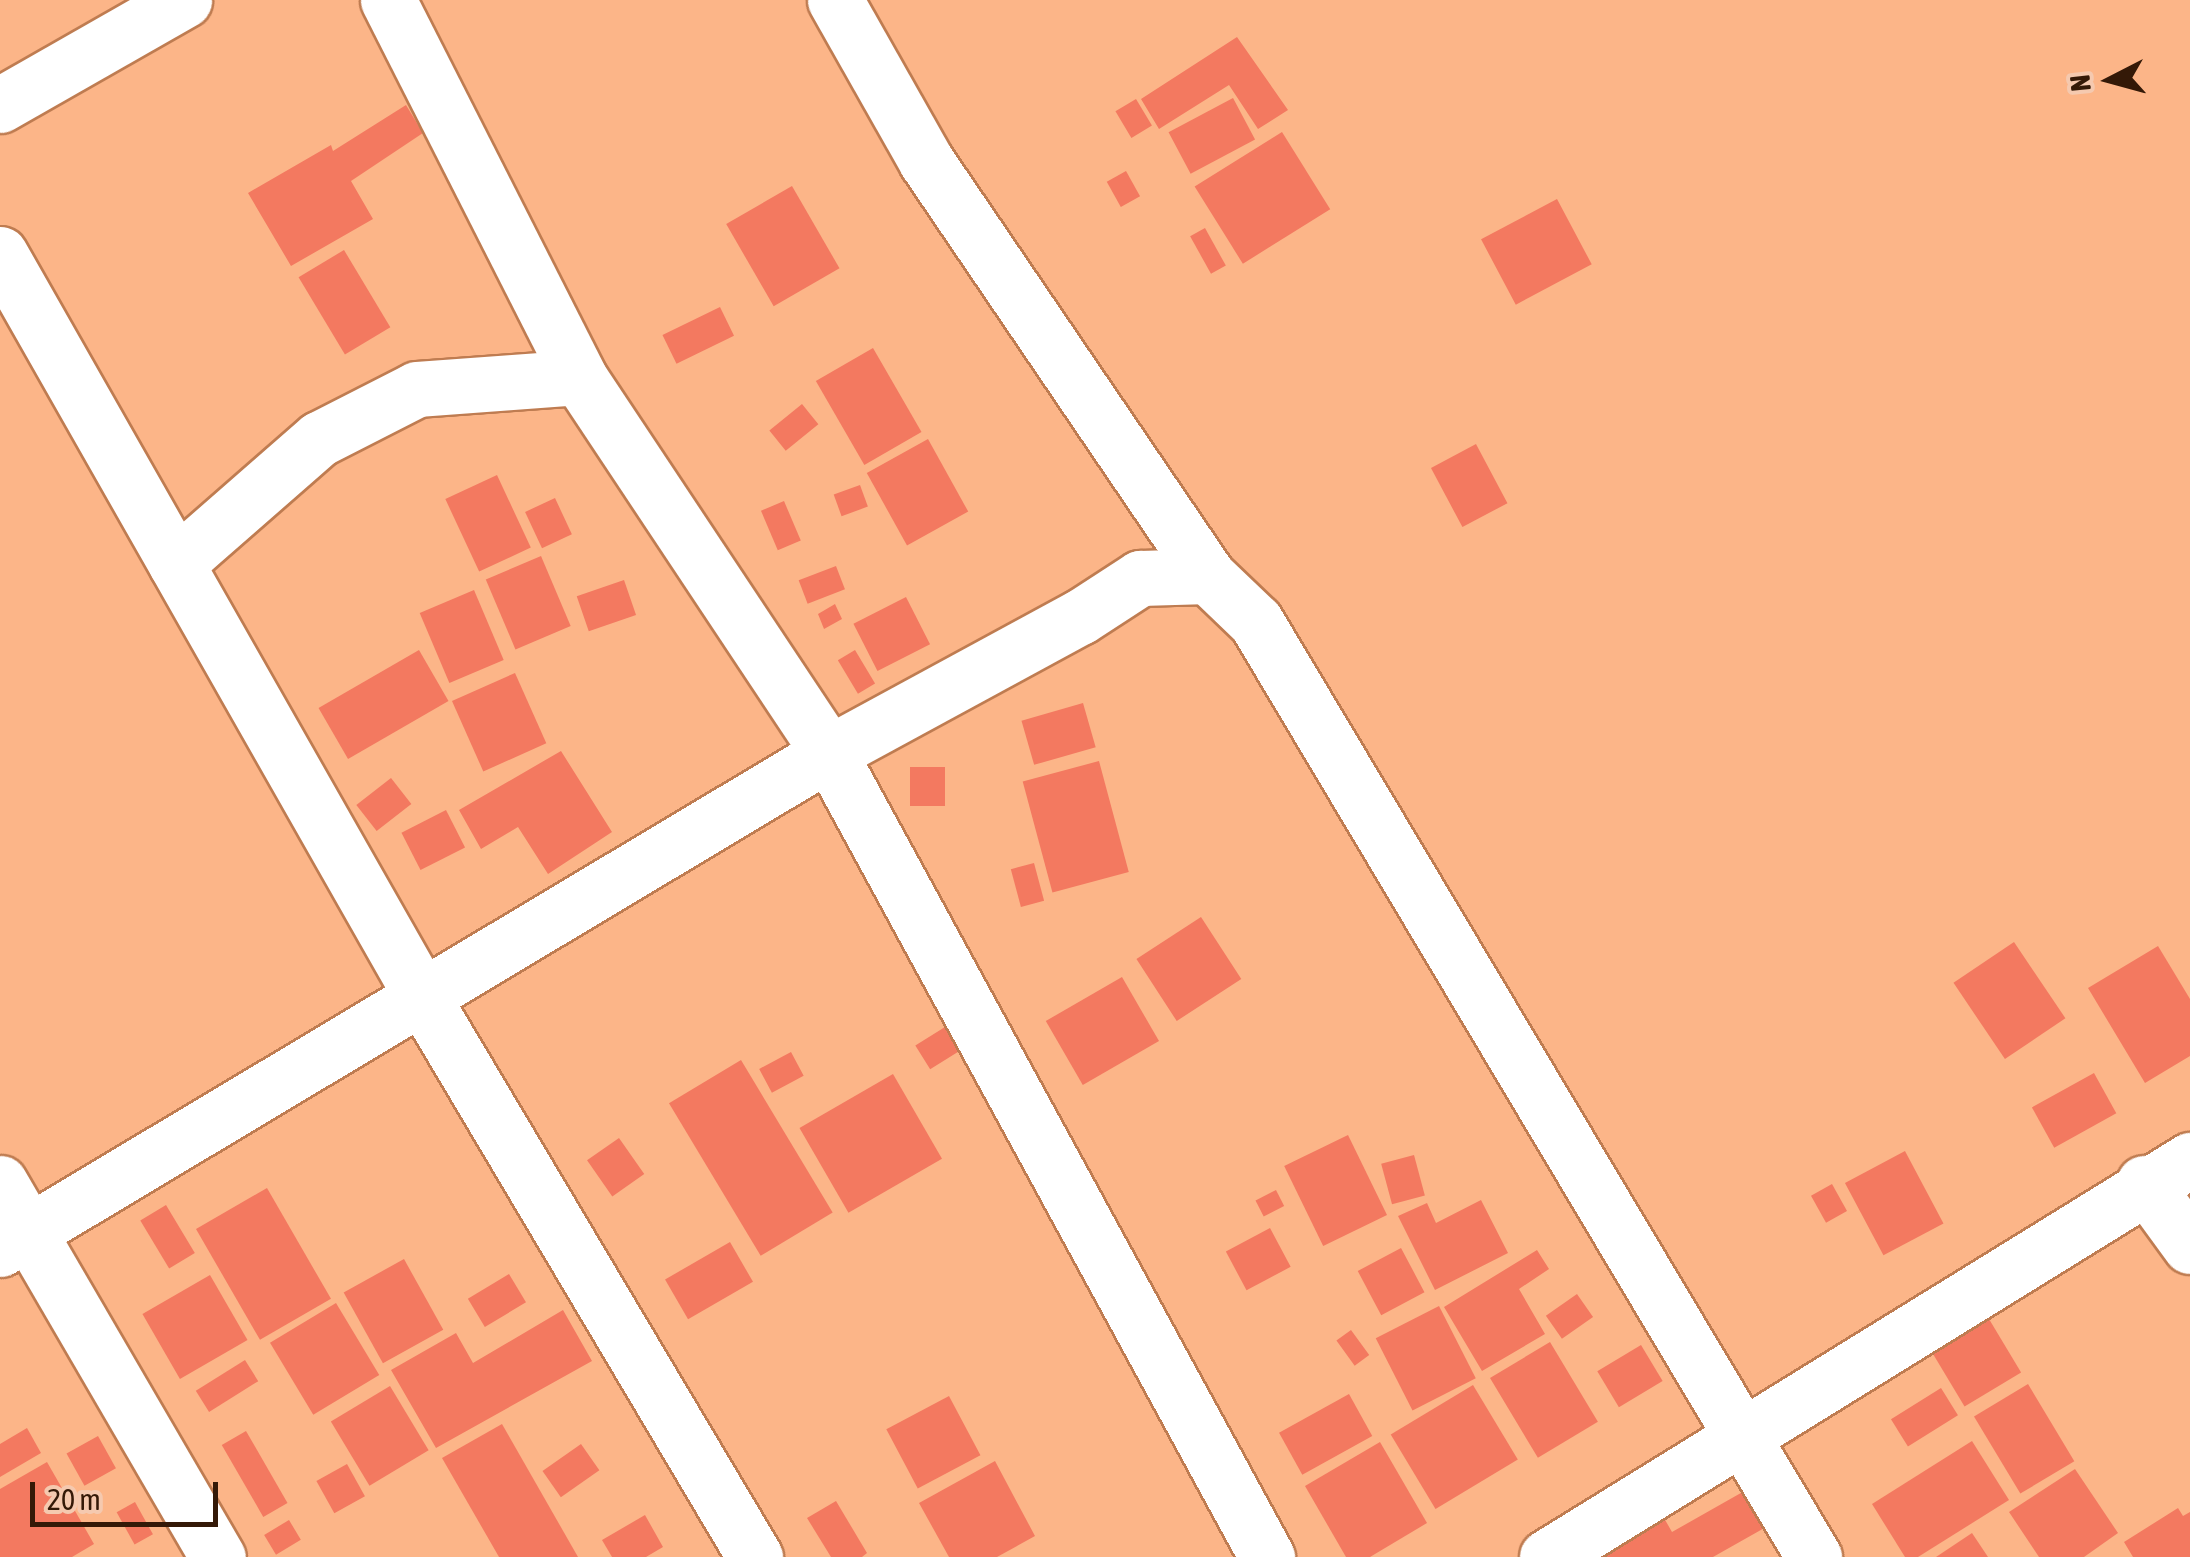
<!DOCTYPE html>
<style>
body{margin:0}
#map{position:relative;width:2190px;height:1557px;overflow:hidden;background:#fcb588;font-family:"Asap Condensed",sans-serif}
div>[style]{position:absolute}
.building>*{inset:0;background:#f37960;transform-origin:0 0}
.roads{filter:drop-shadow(2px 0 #bf7c51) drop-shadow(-2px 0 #bf7c51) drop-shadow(0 2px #bf7c51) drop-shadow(0 -2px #bf7c51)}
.minor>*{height:55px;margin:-27.5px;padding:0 27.5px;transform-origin:27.5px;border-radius:27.5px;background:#fff}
span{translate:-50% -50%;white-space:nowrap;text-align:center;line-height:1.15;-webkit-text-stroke:8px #f5c9af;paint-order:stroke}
.north{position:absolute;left:2060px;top:30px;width:100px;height:100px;-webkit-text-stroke:8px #f5c9af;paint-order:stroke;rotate:264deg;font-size:28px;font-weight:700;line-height:40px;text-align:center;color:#341907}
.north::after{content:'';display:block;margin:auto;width:35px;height:45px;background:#341907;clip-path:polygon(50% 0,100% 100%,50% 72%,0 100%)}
.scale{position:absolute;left:30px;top:1482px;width:188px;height:45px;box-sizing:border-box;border:5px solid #341907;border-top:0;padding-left:12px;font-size:30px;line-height:35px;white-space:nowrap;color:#341907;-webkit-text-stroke:8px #f5c9af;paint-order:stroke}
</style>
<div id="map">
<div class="building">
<i style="clip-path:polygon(1237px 37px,1288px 110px,1258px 129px,1229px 85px,1159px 129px,1141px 99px)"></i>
<i style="left:1233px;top:98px;width:47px;height:73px;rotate:62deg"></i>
<i style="left:1136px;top:99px;width:31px;height:24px;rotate:59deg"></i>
<i style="clip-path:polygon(406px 105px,423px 133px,351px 181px,373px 219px,291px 266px,248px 193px,331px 145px,333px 151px)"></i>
<i style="left:1282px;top:132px;width:91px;height:103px;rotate:58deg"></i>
<i style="left:1126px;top:171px;width:29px;height:22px;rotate:61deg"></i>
<i style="left:792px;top:186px;width:95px;height:76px;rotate:60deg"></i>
<i style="left:1557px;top:199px;width:74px;height:86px;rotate:62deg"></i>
<i style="left:1205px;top:228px;width:43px;height:17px;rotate:61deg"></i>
<i style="left:344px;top:250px;width:90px;height:53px;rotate:59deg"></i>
<i style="left:720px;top:307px;width:32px;height:64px;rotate:64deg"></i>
<i style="left:873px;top:348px;width:97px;height:66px;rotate:60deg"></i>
<i style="left:802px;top:404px;width:26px;height:42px;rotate:51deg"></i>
<i style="left:928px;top:439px;width:83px;height:70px;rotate:61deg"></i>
<i style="left:1476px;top:444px;width:67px;height:51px;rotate:62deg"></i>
<i style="left:497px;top:475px;width:80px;height:57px;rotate:65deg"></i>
<i style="left:860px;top:485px;width:23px;height:28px;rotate:70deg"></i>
<i style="left:555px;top:498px;width:40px;height:33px;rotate:65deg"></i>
<i style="left:784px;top:501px;width:43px;height:25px;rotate:67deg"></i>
<i style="left:541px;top:556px;width:76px;height:60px;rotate:67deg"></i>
<i style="left:836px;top:566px;width:25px;height:40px;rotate:69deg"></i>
<i style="left:624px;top:580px;width:37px;height:50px;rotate:71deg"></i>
<i style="left:474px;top:590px;width:76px;height:59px;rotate:67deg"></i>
<i style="left:906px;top:597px;width:53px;height:59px;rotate:63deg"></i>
<i style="clip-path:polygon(835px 604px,842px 619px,824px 629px,818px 614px)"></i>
<i style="left:419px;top:650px;width:59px;height:116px;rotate:60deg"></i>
<i style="left:855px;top:650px;width:39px;height:20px;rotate:59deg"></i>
<i style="left:515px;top:673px;width:77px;height:69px;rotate:66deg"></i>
<i style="left:1083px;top:703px;width:46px;height:64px;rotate:74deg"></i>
<i style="clip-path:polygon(561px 751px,612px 832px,548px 874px,518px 827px,481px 849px,459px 810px)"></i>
<i style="left:1099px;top:761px;width:115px;height:79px;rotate:75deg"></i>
<i style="left:910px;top:767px;width:35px;height:39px"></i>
<i style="left:391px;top:778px;width:33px;height:44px;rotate:52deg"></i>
<i style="left:446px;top:810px;width:42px;height:50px;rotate:63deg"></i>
<i style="left:1034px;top:863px;width:39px;height:24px;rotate:75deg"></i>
<i style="left:1201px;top:917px;width:74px;height:77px;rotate:57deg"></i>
<i style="left:2014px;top:942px;width:92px;height:73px;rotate:56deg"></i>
<i style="clip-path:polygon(2158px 946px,2190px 999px,2190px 1056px,2145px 1083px,2088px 988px)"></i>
<i style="left:1122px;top:977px;width:74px;height:88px;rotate:60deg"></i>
<i style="left:945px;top:1027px;width:28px;height:35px;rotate:58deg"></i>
<i style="left:791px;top:1052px;width:27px;height:36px;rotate:62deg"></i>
<i style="left:741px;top:1060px;width:178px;height:84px;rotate:59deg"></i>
<i style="left:2094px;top:1073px;width:46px;height:71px;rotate:61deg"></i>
<i style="left:893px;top:1074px;width:98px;height:108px;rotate:60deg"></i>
<i style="left:1348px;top:1135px;width:89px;height:71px;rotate:64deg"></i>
<i style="left:619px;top:1138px;width:44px;height:39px;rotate:55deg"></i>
<i style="left:1905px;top:1151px;width:82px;height:68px;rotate:62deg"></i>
<i style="left:1414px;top:1155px;width:42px;height:34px;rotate:75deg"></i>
<i style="left:1832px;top:1184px;width:31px;height:24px;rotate:61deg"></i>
<i style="left:267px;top:1188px;width:128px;height:82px;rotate:60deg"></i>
<i style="left:1276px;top:1190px;width:18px;height:23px;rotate:63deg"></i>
<i style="clip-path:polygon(1481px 1200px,1508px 1253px,1435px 1290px,1398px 1216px,1427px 1203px,1436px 1223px)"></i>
<i style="left:166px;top:1205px;width:56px;height:30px;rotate:59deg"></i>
<i style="left:1270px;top:1228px;width:44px;height:50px;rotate:62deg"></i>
<i style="left:730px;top:1242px;width:46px;height:75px;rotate:60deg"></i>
<i style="left:1401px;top:1248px;width:50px;height:49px;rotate:62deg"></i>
<i style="clip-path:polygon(1537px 1250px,1549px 1269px,1519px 1289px,1545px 1334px,1482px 1371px,1444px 1307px)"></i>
<i style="left:404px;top:1259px;width:81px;height:69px;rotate:61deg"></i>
<i style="left:509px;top:1274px;width:33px;height:48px;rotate:59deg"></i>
<i style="left:210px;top:1275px;width:75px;height:78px;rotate:60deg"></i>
<i style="left:1577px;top:1294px;width:28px;height:38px;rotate:55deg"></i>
<i style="left:336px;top:1303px;width:84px;height:77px;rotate:59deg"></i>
<i style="left:1439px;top:1306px;width:81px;height:71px;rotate:63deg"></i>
<i style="left:1983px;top:1309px;width:74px;height:66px;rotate:59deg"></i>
<i style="clip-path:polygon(563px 1310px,592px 1361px,436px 1448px,391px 1370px,456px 1333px,473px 1363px)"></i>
<i style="left:1351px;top:1330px;width:31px;height:18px;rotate:54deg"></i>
<i style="left:1550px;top:1342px;width:93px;height:70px;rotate:59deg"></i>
<i style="left:1641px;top:1345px;width:42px;height:51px;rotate:59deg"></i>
<i style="left:245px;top:1360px;width:25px;height:58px;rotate:58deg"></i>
<i style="left:2028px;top:1384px;width:90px;height:63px;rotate:59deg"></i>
<i style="left:1473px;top:1385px;width:87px;height:96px;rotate:59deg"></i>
<i style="left:390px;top:1386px;width:75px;height:69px;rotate:59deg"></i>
<i style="left:1941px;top:1388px;width:32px;height:59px;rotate:58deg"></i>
<i style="left:1349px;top:1394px;width:48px;height:80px;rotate:61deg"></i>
<i style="left:949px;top:1396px;width:67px;height:71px;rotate:62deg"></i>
<i style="clip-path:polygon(502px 1424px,578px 1557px,499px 1557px,442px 1458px)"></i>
<i style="clip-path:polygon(27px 1428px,41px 1453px,0 1477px,0 1444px)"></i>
<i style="left:246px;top:1431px;width:83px;height:28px;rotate:60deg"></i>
<i style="left:98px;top:1436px;width:37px;height:36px;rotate:61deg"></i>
<i style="clip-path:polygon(1972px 1441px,2009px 1500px,1918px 1557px,1905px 1557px,1872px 1504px)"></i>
<i style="clip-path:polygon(1380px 1442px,1427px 1523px,1370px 1557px,1346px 1557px,1305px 1486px)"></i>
<i style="left:581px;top:1444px;width:32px;height:47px;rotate:55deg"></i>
<i style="clip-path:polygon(995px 1461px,1035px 1536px,997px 1557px,949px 1557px,919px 1503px)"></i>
<i style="clip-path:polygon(47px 1462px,94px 1544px,72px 1557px,0 1557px,0 1489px)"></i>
<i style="left:347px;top:1464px;width:37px;height:35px;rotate:61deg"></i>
<i style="clip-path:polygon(2075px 1469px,2118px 1533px,2084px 1557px,2039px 1557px,2009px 1512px)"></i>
<i style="clip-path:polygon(1755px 1485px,1775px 1522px,1713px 1557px,1591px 1557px,1656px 1504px,1672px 1532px)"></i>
<i style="clip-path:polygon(836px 1501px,867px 1553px,862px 1557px,831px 1557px,807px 1518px)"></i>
<i style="left:135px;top:1502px;width:37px;height:21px;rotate:61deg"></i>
<i style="clip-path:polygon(2178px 1508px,2183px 1516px,2190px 1512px,2190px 1557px,2133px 1557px,2124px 1542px)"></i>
<i style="clip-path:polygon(645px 1515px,663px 1547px,646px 1557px,612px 1557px,602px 1540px)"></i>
<i style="left:289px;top:1520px;width:23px;height:29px;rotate:59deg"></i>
<i style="clip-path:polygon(1972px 1533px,1988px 1557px,1936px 1557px)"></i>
</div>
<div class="roads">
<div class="minor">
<i style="left:388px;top:0;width:423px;rotate:63.1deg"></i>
<i style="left:579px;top:377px;width:452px;rotate:56.4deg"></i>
<i style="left:829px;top:753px;width:916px;rotate:61.42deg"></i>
<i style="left:835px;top:0;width:185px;rotate:60.5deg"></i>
<i style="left:926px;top:161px;width:502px;rotate:55.8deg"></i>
<i style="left:0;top:105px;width:212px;rotate:-29.7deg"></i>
<i style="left:0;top:254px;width:852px;rotate:60.4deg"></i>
<i style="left:421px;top:995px;width:654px;rotate:59.28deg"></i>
<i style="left:176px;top:564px;width:190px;rotate:-41.2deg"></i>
<i style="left:319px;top:439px;width:110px;rotate:-27deg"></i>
<i style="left:417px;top:389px;width:162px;rotate:-4.2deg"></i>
<i style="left:0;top:1183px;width:433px;rotate:59.8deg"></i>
<i style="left:2144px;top:1183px;width:78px;rotate:53.9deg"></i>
<i style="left:0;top:1249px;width:966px;rotate:-30.89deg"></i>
<i style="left:829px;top:753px;width:285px;rotate:-28.5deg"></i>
<i style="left:1080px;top:617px;width:72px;rotate:-33deg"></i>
<i style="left:1140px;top:578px;width:68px;rotate:-1.7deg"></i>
<i style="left:1208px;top:576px;width:66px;rotate:43.8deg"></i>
<i style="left:1256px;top:622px;width:1089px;rotate:59.17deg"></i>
<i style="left:1547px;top:1557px;width:756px;rotate:-31.69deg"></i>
</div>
</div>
<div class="north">N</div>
<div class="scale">20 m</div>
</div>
